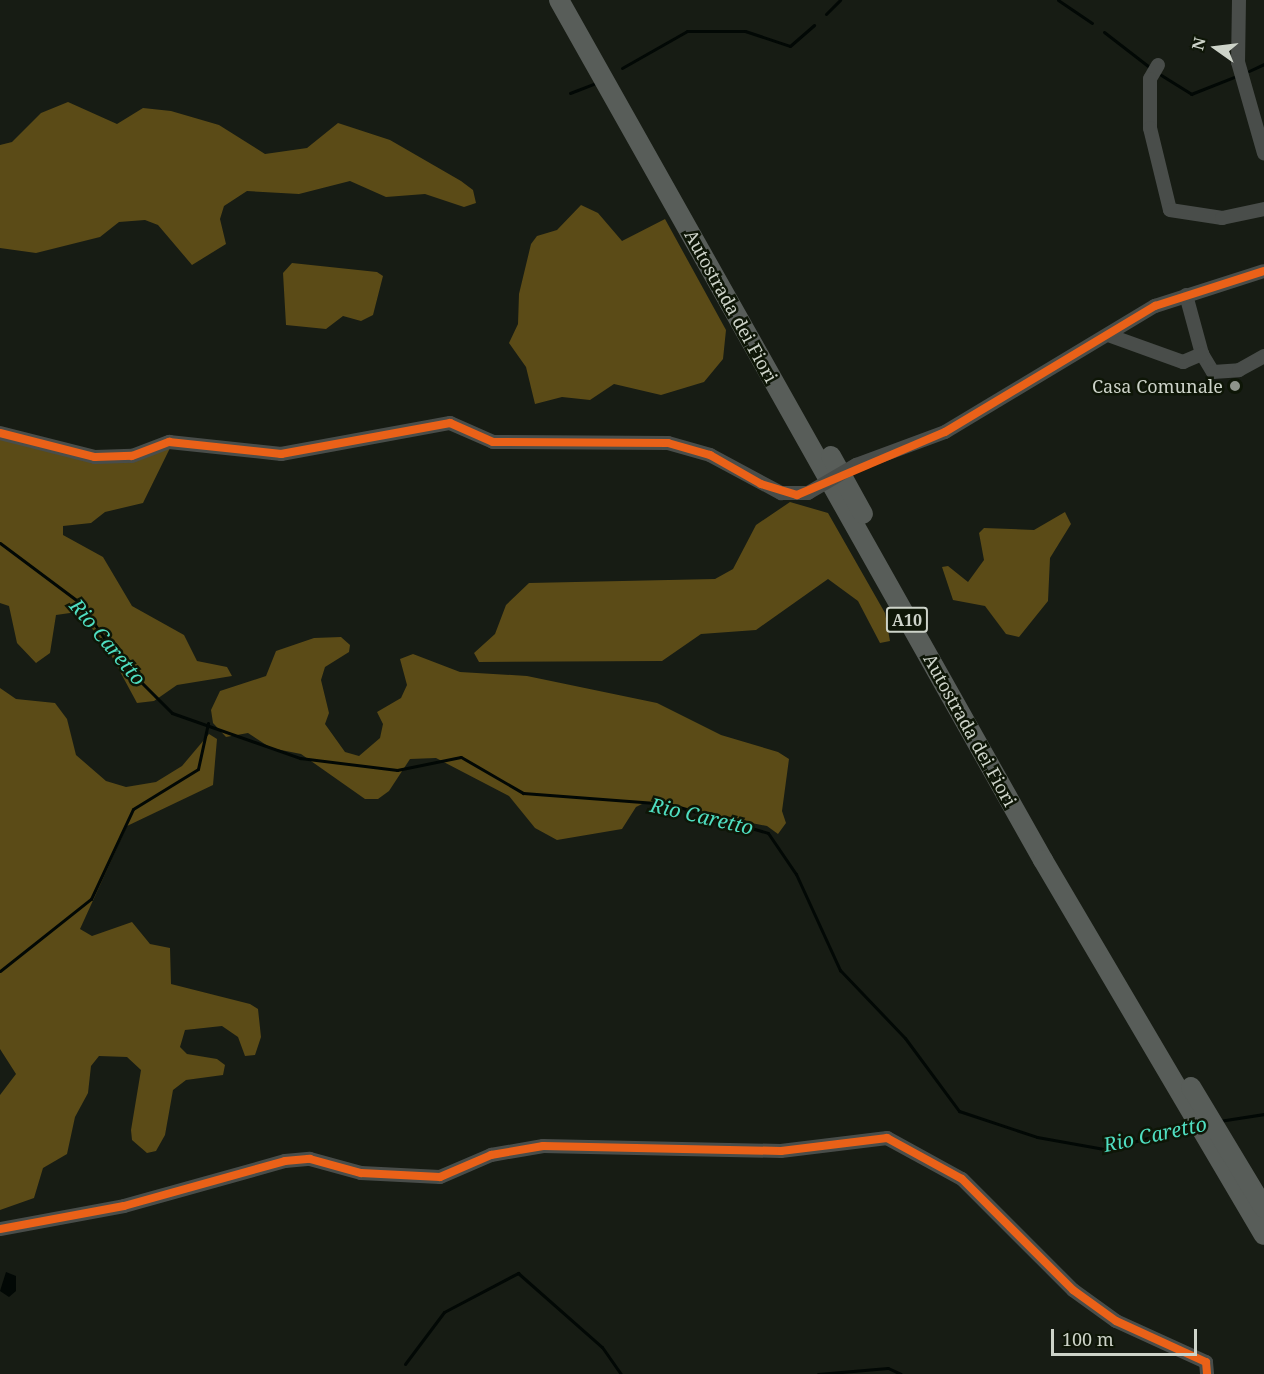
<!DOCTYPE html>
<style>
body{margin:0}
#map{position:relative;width:1264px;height:1374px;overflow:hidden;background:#171c14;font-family:"Noto Serif",serif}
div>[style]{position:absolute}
.forest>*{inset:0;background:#5b4b17}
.water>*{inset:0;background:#020805}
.stream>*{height:3px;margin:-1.5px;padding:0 1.5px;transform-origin:1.5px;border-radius:1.5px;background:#020805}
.minor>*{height:14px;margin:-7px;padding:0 7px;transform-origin:7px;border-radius:7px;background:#494d4a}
.highway>*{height:20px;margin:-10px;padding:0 10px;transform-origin:10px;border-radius:10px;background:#585d59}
.minor-bridge>*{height:14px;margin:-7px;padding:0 7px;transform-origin:7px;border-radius:7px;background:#494d4a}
.cycleway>*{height:8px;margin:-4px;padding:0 4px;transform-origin:4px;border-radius:4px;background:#ea6118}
.dots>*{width:16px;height:16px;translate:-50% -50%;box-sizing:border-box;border:3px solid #0e1607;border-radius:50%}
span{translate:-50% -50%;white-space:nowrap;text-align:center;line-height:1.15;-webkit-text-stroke:5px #0e1607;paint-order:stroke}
.shield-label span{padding:2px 4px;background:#0e1607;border:2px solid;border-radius:4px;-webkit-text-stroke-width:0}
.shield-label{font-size:16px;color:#cdd3c9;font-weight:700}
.street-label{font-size:18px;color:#cdd3c9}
.poi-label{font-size:18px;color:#cdd3c9}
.right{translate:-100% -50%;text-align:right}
.water-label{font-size:20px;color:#4fdec1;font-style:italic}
.north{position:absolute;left:1186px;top:18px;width:60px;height:60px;-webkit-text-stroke:4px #0e1607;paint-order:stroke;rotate:284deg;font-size:16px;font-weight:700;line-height:24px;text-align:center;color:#cdd3c9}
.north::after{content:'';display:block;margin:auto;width:21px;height:27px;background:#cdd3c9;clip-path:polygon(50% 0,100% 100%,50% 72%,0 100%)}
.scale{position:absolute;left:1051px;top:1329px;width:146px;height:27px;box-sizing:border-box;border:3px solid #cdd3c9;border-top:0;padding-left:8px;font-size:18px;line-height:21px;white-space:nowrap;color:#cdd3c9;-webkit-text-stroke:4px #0e1607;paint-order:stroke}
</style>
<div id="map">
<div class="forest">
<i style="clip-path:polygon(68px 102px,117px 124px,143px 108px,171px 111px,219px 125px,265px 154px,307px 148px,338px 123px,390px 140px,461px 181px,473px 190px,476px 203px,464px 207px,425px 194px,386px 197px,350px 181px,299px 194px,247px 191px,224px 206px,220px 219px,226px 244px,192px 265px,158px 225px,145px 220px,119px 222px,100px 237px,36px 253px,0 248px,0 145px,12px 142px,41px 113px)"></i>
<i style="clip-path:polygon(581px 205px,598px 213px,622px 241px,665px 219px,726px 330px,723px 359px,704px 382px,661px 395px,614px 384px,590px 400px,562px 397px,535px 404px,526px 367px,509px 343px,518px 324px,519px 294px,531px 244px,537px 236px,557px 230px)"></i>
<i style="clip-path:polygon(292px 263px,377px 272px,383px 276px,373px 315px,361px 321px,343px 316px,326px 329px,286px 325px,283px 273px)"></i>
<i style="clip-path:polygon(0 438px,95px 463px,171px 446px,143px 503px,105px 512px,91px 523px,63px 526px,63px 535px,103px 557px,132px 606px,184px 635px,197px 661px,227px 667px,232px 676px,177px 685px,154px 701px,137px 703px,104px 642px,77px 612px,56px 615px,50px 653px,36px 663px,17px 643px,9px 606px,0 603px)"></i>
<i style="clip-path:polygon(790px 502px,828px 513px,885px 613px,890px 641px,880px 643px,858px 601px,828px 579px,756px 630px,701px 634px,662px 661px,479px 662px,474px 653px,495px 634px,506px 605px,529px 583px,715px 579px,733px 569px,756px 525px)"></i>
<i style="clip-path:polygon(1065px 512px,1071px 524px,1050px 558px,1048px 601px,1019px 637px,1006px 634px,985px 606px,953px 600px,942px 567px,948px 566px,968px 582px,984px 560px,979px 533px,984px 528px,1034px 530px)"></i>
<i style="clip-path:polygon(341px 637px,350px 645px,349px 652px,325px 667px,321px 680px,329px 713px,325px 724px,345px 752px,359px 756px,380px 738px,383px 724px,377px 712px,401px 698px,407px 685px,400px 659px,413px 654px,460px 672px,527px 676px,657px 703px,721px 735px,778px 752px,789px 759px,782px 811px,786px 823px,778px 834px,767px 826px,646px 802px,636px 807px,622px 829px,557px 840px,535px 828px,509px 796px,436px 758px,410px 759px,389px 791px,378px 799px,365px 799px,301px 754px,271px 748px,248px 733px,226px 737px,213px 723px,211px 710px,220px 691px,266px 676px,276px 651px,314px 638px)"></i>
<i style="clip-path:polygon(0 688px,16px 699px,55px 703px,67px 719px,76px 755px,106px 781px,126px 787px,156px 782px,182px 766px,209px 734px,217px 739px,213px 785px,127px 826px,80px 929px,92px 936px,132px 922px,150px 944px,170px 948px,171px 984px,250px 1004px,258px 1009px,261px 1037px,255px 1055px,245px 1056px,238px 1037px,222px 1026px,185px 1030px,180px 1047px,187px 1054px,217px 1059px,225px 1065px,223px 1075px,186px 1080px,173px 1090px,165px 1135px,156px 1151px,147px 1153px,132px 1140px,131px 1130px,141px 1070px,127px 1057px,99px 1056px,91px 1066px,88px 1093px,75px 1117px,67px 1154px,43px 1168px,34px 1198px,0 1210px,0 1095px,16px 1074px,0 1049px)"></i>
</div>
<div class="water">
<i style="clip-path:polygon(6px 1272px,16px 1276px,16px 1291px,9px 1297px,0 1291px)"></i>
</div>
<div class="stream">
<i style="left:1058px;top:0;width:41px;rotate:34.1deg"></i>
<i style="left:826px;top:14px;width:20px;rotate:-45deg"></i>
<i style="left:1104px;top:32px;width:56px;rotate:37.7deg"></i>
<i style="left:622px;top:68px;width:75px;rotate:-29.6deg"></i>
<i style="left:687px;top:31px;width:58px"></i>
<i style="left:745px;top:31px;width:47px;rotate:18.4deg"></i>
<i style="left:790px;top:46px;width:32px;rotate:-41deg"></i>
<i style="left:1249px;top:71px;width:17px;rotate:-25deg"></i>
<i style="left:1161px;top:75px;width:36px;rotate:32deg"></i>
<i style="left:1191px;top:94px;width:46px;rotate:-21.6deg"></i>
<i style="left:570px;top:93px;width:26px;rotate:-21deg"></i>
<i style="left:0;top:543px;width:99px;rotate:36.8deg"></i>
<i style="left:79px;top:602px;width:73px;rotate:55deg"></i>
<i style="left:121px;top:662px;width:72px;rotate:45deg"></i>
<i style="left:172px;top:713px;width:136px;rotate:19.4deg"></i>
<i style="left:300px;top:758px;width:98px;rotate:7.1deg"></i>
<i style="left:397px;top:770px;width:65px;rotate:-11.5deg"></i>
<i style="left:461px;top:757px;width:72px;rotate:30.1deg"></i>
<i style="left:523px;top:793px;width:146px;rotate:4.3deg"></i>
<i style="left:669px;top:804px;width:103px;rotate:16.3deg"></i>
<i style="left:768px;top:833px;width:50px;rotate:55.7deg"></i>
<i style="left:796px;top:874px;width:106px;rotate:65.4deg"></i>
<i style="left:840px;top:970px;width:94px;rotate:46.3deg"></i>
<i style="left:905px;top:1038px;width:91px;rotate:53.5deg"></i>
<i style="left:959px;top:1111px;width:82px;rotate:18.4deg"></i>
<i style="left:1037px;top:1137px;width:68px;rotate:10.2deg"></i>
<i style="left:1104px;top:1149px;width:91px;rotate:-14deg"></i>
<i style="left:0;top:971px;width:116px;rotate:-38.4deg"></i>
<i style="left:91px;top:899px;width:99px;rotate:-65deg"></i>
<i style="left:133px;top:809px;width:76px;rotate:-31.6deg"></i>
<i style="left:198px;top:769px;width:47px;rotate:-77.7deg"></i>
<i style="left:1219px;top:1121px;width:46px;rotate:-8.8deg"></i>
<i style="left:405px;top:1364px;width:65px;rotate:-53.1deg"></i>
<i style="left:444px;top:1312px;width:84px;rotate:-27.8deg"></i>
<i style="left:518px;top:1273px;width:112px;rotate:41.4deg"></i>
<i style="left:602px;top:1347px;width:33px;rotate:55deg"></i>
<i style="left:818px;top:1374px;width:70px;rotate:-4.9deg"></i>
<i style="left:888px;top:1368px;width:14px;rotate:25deg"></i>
</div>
<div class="minor">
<i style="left:1239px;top:0;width:62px;rotate:90.9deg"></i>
<i style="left:1238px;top:62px;width:95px;rotate:74.1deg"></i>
<i style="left:1158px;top:65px;width:16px;rotate:120deg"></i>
<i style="left:1150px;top:79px;width:49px;rotate:90deg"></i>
<i style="left:1150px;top:128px;width:84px;rotate:76.3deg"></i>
<i style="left:1170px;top:210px;width:53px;rotate:8.7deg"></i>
<i style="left:1222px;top:218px;width:43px;rotate:-12.1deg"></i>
<i style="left:1186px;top:295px;width:61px;rotate:74.8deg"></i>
<i style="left:1202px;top:354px;width:21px;rotate:59deg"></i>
<i style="left:1213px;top:372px;width:26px;rotate:-4deg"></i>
<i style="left:1239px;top:370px;width:29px;rotate:-29deg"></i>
<i style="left:1108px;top:335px;width:80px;rotate:19.8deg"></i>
<i style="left:1183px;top:362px;width:21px;rotate:-23deg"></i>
<i style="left:0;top:433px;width:98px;rotate:14.2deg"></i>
<i style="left:95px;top:457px;width:37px;rotate:-2deg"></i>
<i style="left:132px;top:456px;width:40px;rotate:-21deg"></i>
<i style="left:169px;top:442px;width:113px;rotate:6.1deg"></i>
<i style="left:281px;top:454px;width:172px;rotate:-10.4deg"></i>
<i style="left:450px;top:423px;width:47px;rotate:23.8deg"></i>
<i style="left:493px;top:442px;width:175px;rotate:0.3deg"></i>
<i style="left:668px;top:443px;width:44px;rotate:15.9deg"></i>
<i style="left:710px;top:455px;width:81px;rotate:28.2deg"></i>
<i style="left:781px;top:493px;width:27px"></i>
<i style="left:856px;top:465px;width:95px;rotate:-20.3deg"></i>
<i style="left:945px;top:432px;width:245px;rotate:-31deg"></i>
<i style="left:1155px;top:306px;width:114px;rotate:-17.8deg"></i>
<i style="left:0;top:1229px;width:126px;rotate:-10.5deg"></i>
<i style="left:124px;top:1206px;width:167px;rotate:-15.6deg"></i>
<i style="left:285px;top:1161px;width:25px;rotate:-5deg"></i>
<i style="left:310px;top:1159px;width:53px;rotate:15.4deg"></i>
<i style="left:361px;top:1173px;width:79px;rotate:2.9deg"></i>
<i style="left:440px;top:1177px;width:56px;rotate:-23.3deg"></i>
<i style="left:491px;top:1155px;width:53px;rotate:-9.8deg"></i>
<i style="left:543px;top:1146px;width:238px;rotate:1.2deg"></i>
<i style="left:781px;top:1151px;width:107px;rotate:-7deg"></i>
<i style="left:887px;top:1138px;width:85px;rotate:28.7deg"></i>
<i style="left:962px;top:1179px;width:157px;rotate:45deg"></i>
<i style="left:1073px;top:1290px;width:53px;rotate:35.8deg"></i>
<i style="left:1116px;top:1321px;width:99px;rotate:24.5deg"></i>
<i style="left:1206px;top:1362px;width:12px;rotate:85deg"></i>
</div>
<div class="highway">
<i style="left:559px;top:0;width:987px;rotate:60.63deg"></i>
<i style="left:1043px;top:860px;width:435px;rotate:59.5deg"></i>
<i style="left:831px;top:456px;width:66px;rotate:61.1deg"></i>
<i style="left:1191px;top:1087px;width:141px;rotate:58.9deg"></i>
</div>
<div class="minor-bridge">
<i style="left:808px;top:493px;width:56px;rotate:-30.3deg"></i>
</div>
<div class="cycleway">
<i style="left:0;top:433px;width:98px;rotate:14.2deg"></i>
<i style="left:95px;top:457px;width:37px;rotate:-2deg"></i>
<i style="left:132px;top:456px;width:40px;rotate:-21deg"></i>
<i style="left:169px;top:442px;width:113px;rotate:6.1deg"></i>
<i style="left:281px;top:454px;width:172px;rotate:-10.4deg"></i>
<i style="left:450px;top:423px;width:47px;rotate:23.8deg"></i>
<i style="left:493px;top:442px;width:175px;rotate:0.3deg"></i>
<i style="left:668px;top:443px;width:44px;rotate:15.9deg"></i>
<i style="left:710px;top:455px;width:59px;rotate:29.6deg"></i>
<i style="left:761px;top:484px;width:38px;rotate:17deg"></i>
<i style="left:797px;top:495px;width:161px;rotate:-23.1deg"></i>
<i style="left:945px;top:432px;width:245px;rotate:-31deg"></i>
<i style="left:1155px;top:306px;width:114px;rotate:-17.8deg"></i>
<i style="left:0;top:1229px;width:126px;rotate:-10.5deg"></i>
<i style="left:124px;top:1206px;width:167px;rotate:-15.6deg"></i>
<i style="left:285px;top:1161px;width:25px;rotate:-5deg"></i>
<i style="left:310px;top:1159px;width:53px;rotate:15.4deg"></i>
<i style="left:361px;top:1173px;width:79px;rotate:2.9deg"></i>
<i style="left:440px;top:1177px;width:56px;rotate:-23.3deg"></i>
<i style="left:491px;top:1155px;width:53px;rotate:-9.8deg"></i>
<i style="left:543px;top:1146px;width:238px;rotate:1.2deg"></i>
<i style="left:781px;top:1151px;width:107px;rotate:-7deg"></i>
<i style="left:887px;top:1138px;width:85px;rotate:28.7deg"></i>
<i style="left:962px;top:1179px;width:157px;rotate:45deg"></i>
<i style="left:1073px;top:1290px;width:53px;rotate:35.8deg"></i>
<i style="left:1116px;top:1321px;width:99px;rotate:24.5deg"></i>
<i style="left:1206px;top:1362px;width:12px;rotate:85deg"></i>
</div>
<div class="dots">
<i style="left:1235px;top:386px;background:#8d938a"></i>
</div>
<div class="shield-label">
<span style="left:907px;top:620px">A10</span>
</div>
<div class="street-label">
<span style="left:731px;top:306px;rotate:61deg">Autostrada dei Fiori</span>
<span style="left:970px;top:730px;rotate:61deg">Autostrada dei Fiori</span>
</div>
<div class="poi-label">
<span class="right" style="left:1223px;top:386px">Casa Comunale</span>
</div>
<div class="water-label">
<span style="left:108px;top:642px;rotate:50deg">Rio Caretto</span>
<span style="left:702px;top:816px;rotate:13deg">Rio Caretto</span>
<span style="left:1155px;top:1134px;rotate:-12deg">Rio Caretto</span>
</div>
<div class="north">N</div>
<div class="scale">100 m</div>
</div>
